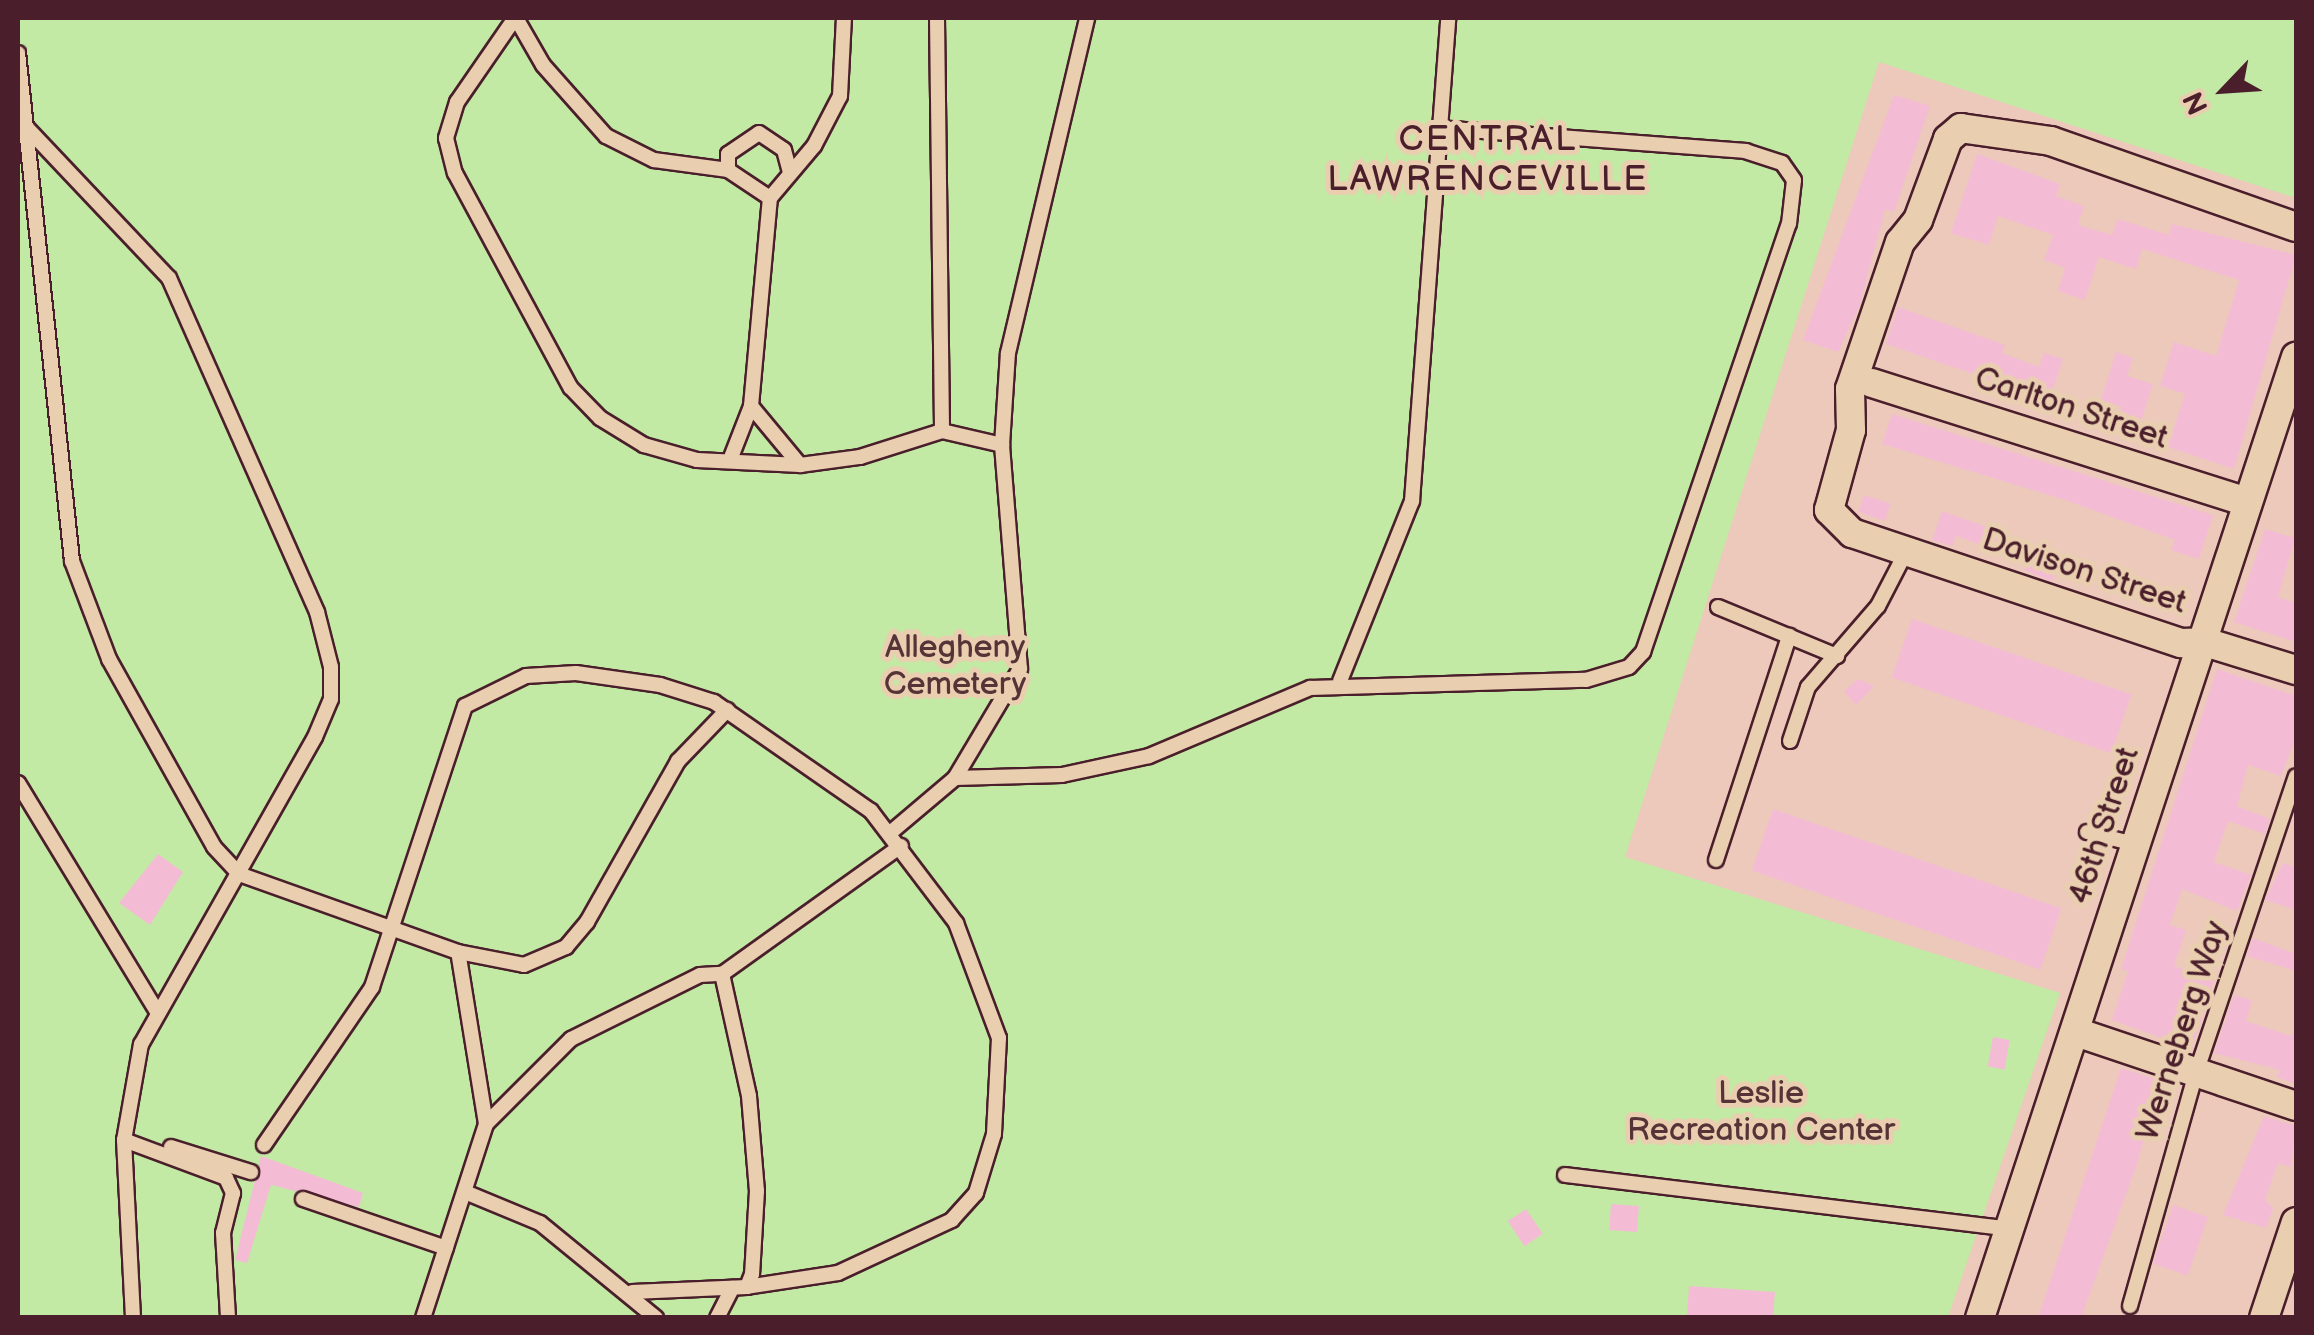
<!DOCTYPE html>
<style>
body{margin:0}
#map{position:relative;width:2314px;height:1335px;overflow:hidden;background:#ecc9bb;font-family:"Balsamiq Sans",sans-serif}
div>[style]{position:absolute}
.green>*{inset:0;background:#c3eaa4}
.building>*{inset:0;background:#f3bcd4;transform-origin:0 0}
.roads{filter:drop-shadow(2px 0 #4a1f2b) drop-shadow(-2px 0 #4a1f2b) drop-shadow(0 2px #4a1f2b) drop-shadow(0 -2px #4a1f2b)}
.service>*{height:14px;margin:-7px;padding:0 7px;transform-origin:7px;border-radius:7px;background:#e9ceb0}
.minor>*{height:28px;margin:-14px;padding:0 14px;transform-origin:14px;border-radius:14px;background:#e9ceb0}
span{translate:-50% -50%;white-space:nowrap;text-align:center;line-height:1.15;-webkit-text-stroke:10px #e9ceb0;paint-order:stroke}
.street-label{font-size:32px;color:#4a1f2b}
.park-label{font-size:32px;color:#563337}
.neighbourhood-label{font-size:35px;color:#4a1f2b;letter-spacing:2.5px}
.frame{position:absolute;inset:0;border:20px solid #4a1f2b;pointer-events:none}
.north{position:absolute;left:2174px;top:40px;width:100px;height:100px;-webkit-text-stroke:8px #e9ceb0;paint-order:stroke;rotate:245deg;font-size:28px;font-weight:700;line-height:40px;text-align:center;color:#4a1f2b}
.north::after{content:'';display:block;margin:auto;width:35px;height:45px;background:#4a1f2b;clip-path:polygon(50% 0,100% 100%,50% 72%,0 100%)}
</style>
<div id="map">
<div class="green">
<i style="clip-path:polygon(18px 18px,2296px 18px,2296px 198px,1879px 62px,1625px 857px,2060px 993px,1948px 1317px,18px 1317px)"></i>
</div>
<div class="building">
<i style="clip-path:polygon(1894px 95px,1930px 106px,1894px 212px,1885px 209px,1859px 307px,1838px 352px,1803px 340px)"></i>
<i style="clip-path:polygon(1977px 154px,2060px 184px,2056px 196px,2084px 206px,2078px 225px,2112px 235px,2118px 219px,2169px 235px,2172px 224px,2296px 255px,2234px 469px,2168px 447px,2185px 394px,2160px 386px,2174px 342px,2216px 356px,2239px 280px,2142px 249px,2136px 269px,2099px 257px,2085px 300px,2058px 291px,2065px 268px,2044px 260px,2053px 235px,1998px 216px,1989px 245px,1951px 233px)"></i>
<i style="clip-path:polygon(1898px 307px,2005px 345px,2002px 353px,2039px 367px,2044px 353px,2063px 359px,2052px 392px,2032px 385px,2029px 393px,1886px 344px)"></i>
<i style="clip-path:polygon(2116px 352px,2133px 358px,2127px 376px,2153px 384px,2137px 433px,2115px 426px,2122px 407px,2101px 400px)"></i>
<i style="clip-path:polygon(1892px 414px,2213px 515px,2199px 559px,2171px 550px,2175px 540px,2068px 501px,1882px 444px)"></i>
<i style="left:1864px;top:495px;width:28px;height:18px;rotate:18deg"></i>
<i style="clip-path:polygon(1942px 511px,2007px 534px,2001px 552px,1956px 536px,1952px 546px,1932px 540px)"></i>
<i style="clip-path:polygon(2265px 529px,2295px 538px,2278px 597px,2296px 603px,2296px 642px,2234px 622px)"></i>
<i style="left:2030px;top:553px;width:31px;height:18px;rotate:22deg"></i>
<i style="left:1912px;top:619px;width:232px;height:62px;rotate:19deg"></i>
<i style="clip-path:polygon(2217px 669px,2296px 696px,2296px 737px,2281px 776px,2248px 765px,2237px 806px,2270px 819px,2265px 834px,2228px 821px,2214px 862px,2251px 875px,2237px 911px,2182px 889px,2170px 925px,2186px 930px,2174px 966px,2214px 979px,2192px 1049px,2112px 1020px,2128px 971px,2121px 969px)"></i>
<i style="clip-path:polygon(1858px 679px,1874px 686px,1856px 705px,1844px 691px)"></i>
<i style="left:1773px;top:809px;width:305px;height:65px;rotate:19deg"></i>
<i style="clip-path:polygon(158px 854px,183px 872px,150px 925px,119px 903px)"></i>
<i style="clip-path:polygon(2283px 863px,2296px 867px,2296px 910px,2265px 900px)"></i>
<i style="clip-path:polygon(2253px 938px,2296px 954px,2296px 971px,2247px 956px)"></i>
<i style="clip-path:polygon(2234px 995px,2252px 1000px,2246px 1021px,2291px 1036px,2296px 1030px,2296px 1084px,2277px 1077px,2280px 1070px,2214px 1053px)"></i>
<i style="left:1993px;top:1037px;width:17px;height:30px;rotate:10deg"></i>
<i style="clip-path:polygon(2121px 1068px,2161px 1081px,2136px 1167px,2081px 1318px,2038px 1318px)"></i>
<i style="clip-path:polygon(2264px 1116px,2296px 1126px,2291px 1167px,2278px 1163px,2265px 1200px,2273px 1208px,2266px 1228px,2223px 1215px)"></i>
<i style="clip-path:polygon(261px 1156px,363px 1193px,359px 1207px,271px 1185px,247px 1263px,235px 1260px)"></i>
<i style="left:1611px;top:1204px;width:28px;height:26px;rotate:4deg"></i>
<i style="left:2173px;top:1205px;width:37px;height:62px;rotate:19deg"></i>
<i style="left:1526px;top:1209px;width:30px;height:22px;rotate:56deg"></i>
<i style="clip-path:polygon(1689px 1286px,1775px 1292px,1773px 1318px,1687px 1318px)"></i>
</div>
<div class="roads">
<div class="service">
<i style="left:515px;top:18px;width:102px;rotate:124.6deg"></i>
<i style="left:457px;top:102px;width:38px;rotate:107deg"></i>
<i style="left:446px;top:138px;width:36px;rotate:76deg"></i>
<i style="left:455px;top:173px;width:244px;rotate:61.7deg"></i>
<i style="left:571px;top:388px;width:42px;rotate:46deg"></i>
<i style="left:600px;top:418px;width:52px;rotate:31.5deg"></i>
<i style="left:644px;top:445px;width:55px;rotate:15.8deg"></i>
<i style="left:697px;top:460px;width:103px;rotate:2.8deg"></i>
<i style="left:800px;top:465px;width:61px;rotate:-7.6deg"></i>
<i style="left:860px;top:457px;width:86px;rotate:-17.6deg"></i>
<i style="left:942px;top:431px;width:62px;rotate:13.1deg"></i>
<i style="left:516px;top:18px;width:54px;rotate:60.1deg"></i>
<i style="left:543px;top:65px;width:95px;rotate:48.4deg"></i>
<i style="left:606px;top:136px;width:54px;rotate:26.6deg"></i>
<i style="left:654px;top:160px;width:75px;rotate:7.7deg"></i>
<i style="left:728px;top:170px;width:50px;rotate:33.7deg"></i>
<i style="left:770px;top:198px;width:68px;rotate:-49.8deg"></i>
<i style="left:814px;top:146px;width:56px;rotate:-62.5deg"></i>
<i style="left:840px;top:96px;width:78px;rotate:-87.1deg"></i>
<i style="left:937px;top:18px;width:413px;rotate:89.3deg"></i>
<i style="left:18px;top:53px;width:511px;rotate:83.93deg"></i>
<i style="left:72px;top:561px;width:105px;rotate:69.3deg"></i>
<i style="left:109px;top:659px;width:215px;rotate:60.8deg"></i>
<i style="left:214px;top:847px;width:37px;rotate:47deg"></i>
<i style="left:239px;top:874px;width:232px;rotate:19.6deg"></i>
<i style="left:458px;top:952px;width:67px;rotate:11.1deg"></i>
<i style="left:524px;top:965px;width:46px;rotate:-23.2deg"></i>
<i style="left:566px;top:947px;width:33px;rotate:-50deg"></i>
<i style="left:587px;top:922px;width:185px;rotate:-60.5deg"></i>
<i style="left:678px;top:761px;width:71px;rotate:-46.1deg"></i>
<i style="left:28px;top:129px;width:205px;rotate:46.6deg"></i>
<i style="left:169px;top:278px;width:365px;rotate:66.1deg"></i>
<i style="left:317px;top:612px;width:57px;rotate:75.7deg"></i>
<i style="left:331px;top:667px;width:32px;rotate:90deg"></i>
<i style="left:331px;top:699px;width:41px;rotate:112.8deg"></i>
<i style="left:315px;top:737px;width:353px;rotate:119.5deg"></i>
<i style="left:141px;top:1044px;width:97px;rotate:100deg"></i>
<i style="left:124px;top:1140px;width:178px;rotate:87.1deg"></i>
<i style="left:728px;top:170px;width:16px;rotate:-90deg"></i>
<i style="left:728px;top:154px;width:37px;rotate:-34deg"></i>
<i style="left:759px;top:133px;width:30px;rotate:34deg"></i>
<i style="left:784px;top:150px;width:24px;rotate:75deg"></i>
<i style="left:751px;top:406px;width:77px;rotate:50.3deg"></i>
<i style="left:730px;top:460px;width:58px;rotate:-68.7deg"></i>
<i style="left:751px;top:406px;width:209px;rotate:-84.8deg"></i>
<i style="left:1718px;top:607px;width:129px;rotate:22.4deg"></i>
<i style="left:1340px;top:681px;width:194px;rotate:-68.2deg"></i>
<i style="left:1412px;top:501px;width:484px;rotate:-85.7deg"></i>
<i style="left:1790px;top:741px;width:57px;rotate:-71.6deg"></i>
<i style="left:1808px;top:687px;width:107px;rotate:-49.2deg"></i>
<i style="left:1878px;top:606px;width:63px;rotate:-62.6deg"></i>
<i style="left:955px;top:778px;width:127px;rotate:-59.2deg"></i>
<i style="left:1020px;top:669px;width:225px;rotate:-94.6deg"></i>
<i style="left:1002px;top:445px;width:92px;rotate:-86.3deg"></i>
<i style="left:1008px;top:353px;width:344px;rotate:-76.7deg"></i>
<i style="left:18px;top:783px;width:269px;rotate:58.7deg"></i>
<i style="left:2087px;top:832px;width:49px;rotate:14.3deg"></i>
<i style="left:890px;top:833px;width:85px;rotate:-40.2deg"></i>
<i style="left:955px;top:778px;width:107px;rotate:-1.6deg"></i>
<i style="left:1062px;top:775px;width:89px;rotate:-12.3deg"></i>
<i style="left:1149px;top:756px;width:175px;rotate:-22.9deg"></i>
<i style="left:1310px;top:688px;width:276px;rotate:-1.7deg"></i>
<i style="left:1586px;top:680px;width:45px;rotate:-16.8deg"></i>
<i style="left:1629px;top:667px;width:21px;rotate:-47deg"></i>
<i style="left:1643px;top:652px;width:452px;rotate:-71.2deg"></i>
<i style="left:1789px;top:224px;width:44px;rotate:-83.5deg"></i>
<i style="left:1794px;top:180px;width:21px;rotate:-125deg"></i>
<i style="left:1782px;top:163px;width:38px;rotate:-162deg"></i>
<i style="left:1746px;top:151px;width:308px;rotate:-175.7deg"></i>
<i style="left:1716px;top:860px;width:236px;rotate:-71.9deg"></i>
<i style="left:722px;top:974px;width:220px;rotate:-35.6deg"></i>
<i style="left:486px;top:1124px;width:120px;rotate:-45deg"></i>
<i style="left:571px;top:1039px;width:144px;rotate:-26.4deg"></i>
<i style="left:700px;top:975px;width:22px;rotate:-3deg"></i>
<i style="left:722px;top:974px;width:125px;rotate:77.5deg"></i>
<i style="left:749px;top:1096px;width:95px;rotate:85.2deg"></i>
<i style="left:757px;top:1191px;width:83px;rotate:93.4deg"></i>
<i style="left:752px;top:1274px;width:14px;rotate:111deg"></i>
<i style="left:747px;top:1287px;width:115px;rotate:177.5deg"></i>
<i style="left:124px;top:1140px;width:109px;rotate:20.4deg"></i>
<i style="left:226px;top:1178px;width:17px;rotate:65deg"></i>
<i style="left:233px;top:1193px;width:41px;rotate:104deg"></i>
<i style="left:223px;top:1233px;width:85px;rotate:86.6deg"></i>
<i style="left:264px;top:1145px;width:191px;rotate:-55.6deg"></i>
<i style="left:372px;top:987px;width:296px;rotate:-71.7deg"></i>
<i style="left:465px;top:706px;width:68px;rotate:-26.2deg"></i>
<i style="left:526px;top:676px;width:50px;rotate:-3.4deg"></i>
<i style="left:576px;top:673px;width:85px;rotate:8.1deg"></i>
<i style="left:660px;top:685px;width:57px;rotate:17.5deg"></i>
<i style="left:714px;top:702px;width:191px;rotate:34.8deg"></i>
<i style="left:871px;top:811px;width:141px;rotate:52.8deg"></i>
<i style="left:956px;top:923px;width:123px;rotate:69.5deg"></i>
<i style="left:999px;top:1038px;width:96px;rotate:93deg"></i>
<i style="left:994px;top:1134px;width:62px;rotate:107deg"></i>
<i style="left:976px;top:1193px;width:36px;rotate:132deg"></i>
<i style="left:952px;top:1220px;width:126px;rotate:155.1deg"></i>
<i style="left:838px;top:1273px;width:92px;rotate:171.3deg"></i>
<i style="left:171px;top:1147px;width:84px;rotate:17.4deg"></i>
<i style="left:1565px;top:1175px;width:447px;rotate:6.9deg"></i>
<i style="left:465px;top:1192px;width:81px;rotate:22.5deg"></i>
<i style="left:540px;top:1223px;width:150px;rotate:39.3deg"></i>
<i style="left:303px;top:1199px;width:151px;rotate:18.9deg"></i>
<i style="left:2130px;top:1306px;width:242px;rotate:-74.2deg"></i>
<i style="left:2196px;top:1073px;width:313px;rotate:-71.4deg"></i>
<i style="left:423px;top:1318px;width:204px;rotate:-72deg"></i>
<i style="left:486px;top:1124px;width:174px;rotate:-99.2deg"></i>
<i style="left:717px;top:1318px;width:34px;rotate:-63deg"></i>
</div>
<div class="minor">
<i style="left:2296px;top:227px;width:260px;rotate:-160.7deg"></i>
<i style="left:2051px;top:141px;width:91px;rotate:-171.8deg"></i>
<i style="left:1961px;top:128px;width:17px;rotate:140deg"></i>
<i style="left:1948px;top:139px;width:86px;rotate:110.3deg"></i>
<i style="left:1918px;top:220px;width:28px;rotate:129deg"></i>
<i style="left:1900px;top:242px;width:155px;rotate:108.8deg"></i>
<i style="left:1850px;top:389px;width:41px;rotate:88.6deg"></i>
<i style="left:1851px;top:430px;width:83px;rotate:105.4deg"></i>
<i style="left:1829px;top:510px;width:33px;rotate:45deg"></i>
<i style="left:1852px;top:533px;width:347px;rotate:18.5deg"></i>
<i style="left:2181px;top:643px;width:24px;rotate:-2deg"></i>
<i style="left:2205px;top:642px;width:95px;rotate:17.1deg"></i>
<i style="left:1872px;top:383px;width:394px;rotate:17.6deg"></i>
<i style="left:2076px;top:1032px;width:232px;rotate:18.6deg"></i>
<i style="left:1980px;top:1318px;width:1012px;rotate:-71.8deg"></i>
<i style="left:2264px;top:1318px;width:101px;rotate:-71.6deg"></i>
</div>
</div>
<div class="street-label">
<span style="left:2071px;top:409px;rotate:18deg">Carlton Street</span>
<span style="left:2084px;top:572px;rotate:18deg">Davison Street</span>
<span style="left:2105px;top:826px;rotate:-72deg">46th Street</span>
<span style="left:2183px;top:1031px;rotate:-72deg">Werneberg Way</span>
</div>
<div class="park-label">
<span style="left:955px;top:667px">Allegheny<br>Cemetery</span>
<span style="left:1761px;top:1113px">Leslie<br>Recreation Center</span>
</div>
<div class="neighbourhood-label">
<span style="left:1488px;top:160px">CENTRAL<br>LAWRENCEVILLE</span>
</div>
<div class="frame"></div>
<div class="north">N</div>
</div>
